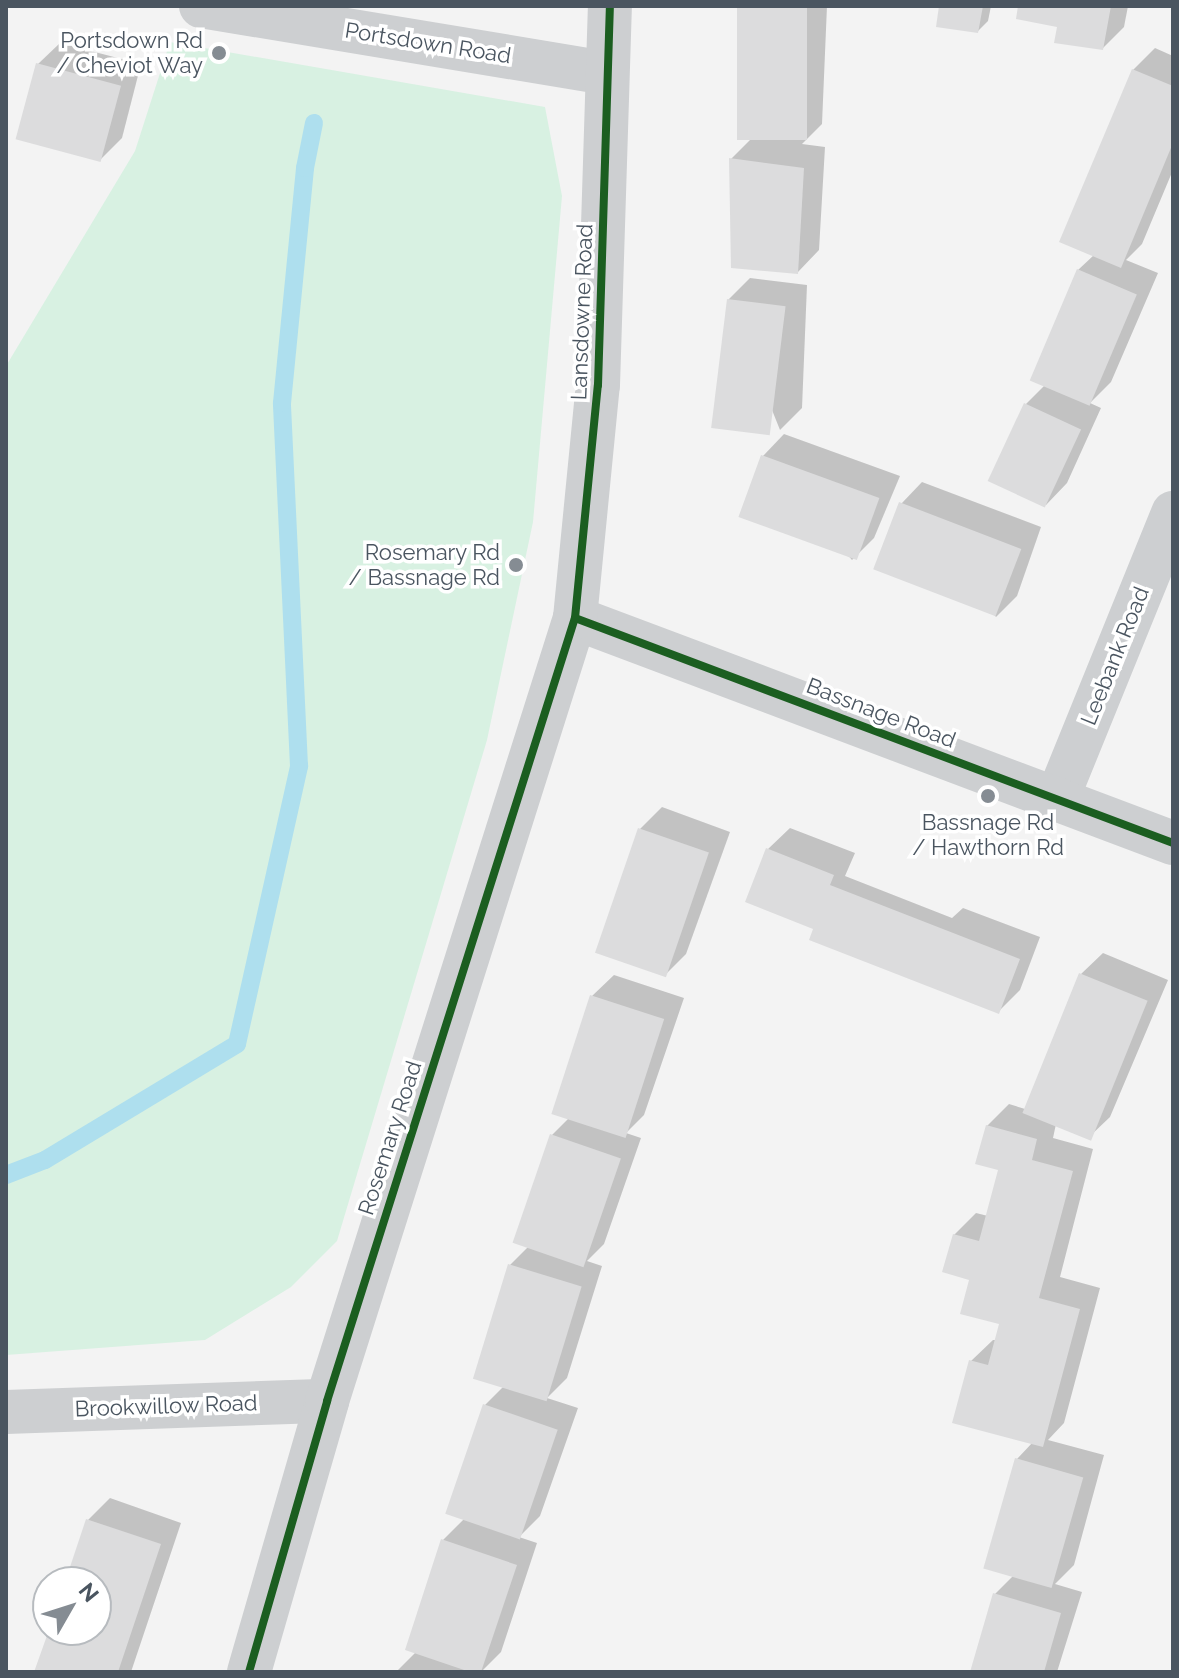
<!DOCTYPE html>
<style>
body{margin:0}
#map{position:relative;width:1179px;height:1678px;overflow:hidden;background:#f3f3f3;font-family:Raleway,sans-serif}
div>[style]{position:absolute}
.green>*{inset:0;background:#d8f1e2}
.shadow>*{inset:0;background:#0003}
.stream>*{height:18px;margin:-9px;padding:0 9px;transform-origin:9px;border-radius:9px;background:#aedfee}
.building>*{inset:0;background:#dcdcdd;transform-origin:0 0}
.minor>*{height:44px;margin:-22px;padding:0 22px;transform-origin:22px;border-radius:22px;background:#cdcfd1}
.tertiary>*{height:44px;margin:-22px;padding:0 22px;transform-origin:22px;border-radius:22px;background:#cdcfd1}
.cycleway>*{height:8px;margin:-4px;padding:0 4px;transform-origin:4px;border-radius:4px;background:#1b5e20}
.dots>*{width:22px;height:22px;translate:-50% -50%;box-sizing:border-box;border:4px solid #fff;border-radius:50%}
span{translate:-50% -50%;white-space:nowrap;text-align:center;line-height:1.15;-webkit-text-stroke:7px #fff;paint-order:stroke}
.poi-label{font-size:22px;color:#4a5560}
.right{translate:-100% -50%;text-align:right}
.street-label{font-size:22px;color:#4a5560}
.frame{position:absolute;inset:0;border:8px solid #4a5560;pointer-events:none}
.north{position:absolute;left:32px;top:1566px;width:80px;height:80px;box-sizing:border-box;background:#fff;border:2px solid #b7bbbf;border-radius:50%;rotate:51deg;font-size:22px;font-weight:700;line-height:32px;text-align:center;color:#4a5560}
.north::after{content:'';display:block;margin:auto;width:28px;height:36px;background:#858c93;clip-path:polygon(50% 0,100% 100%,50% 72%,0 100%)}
</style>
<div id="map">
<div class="green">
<i style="clip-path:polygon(170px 42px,545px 107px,562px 196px,533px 522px,487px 740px,337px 1241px,291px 1287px,205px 1340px,6px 1355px,6px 366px,135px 151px)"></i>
</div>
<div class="shadow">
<i style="clip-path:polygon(739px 6px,827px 6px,822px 124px,802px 144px,825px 147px,819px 250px,798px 272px,731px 159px,750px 140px)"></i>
<i style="clip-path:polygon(941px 6px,991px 6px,988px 21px,978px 31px)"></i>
<i style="clip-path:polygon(1020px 6px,1128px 6px,1124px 27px,1103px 48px)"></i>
<i style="clip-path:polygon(60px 43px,141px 64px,122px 138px,100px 160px,38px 64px)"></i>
<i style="clip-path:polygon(1155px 48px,1173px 56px,1173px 170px,1142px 244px,1126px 260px,1158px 273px,1111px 382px,1090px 403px,1101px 408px,1067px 483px,1046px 505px,1026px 404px,1045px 385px,1078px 270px,1094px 255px,1133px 70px)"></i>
<i style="clip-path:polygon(750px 278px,807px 285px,802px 408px,780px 430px,728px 300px)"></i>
<i style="clip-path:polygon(784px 434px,900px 476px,874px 538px,852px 560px,763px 456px)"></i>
<i style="clip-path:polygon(922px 482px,1041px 527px,1017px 596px,996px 617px,901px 504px)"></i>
<i style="clip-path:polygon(662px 807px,730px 832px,686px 954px,664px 976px,640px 829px)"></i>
<i style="clip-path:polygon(790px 828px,855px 853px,845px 876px,952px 918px,963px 908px,1040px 937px,1020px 990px,998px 1012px,816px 927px,768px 849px)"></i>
<i style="clip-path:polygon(1103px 953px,1168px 980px,1110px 1117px,1088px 1138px,1056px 1124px,1053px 1138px,1093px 1149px,1060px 1277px,1100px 1288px,1064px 1423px,1048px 1440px,1104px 1455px,1074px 1565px,1055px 1584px,1082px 1592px,1057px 1672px,972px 1672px,995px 1594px,1013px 1576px,1017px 1459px,1033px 1442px,971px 1361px,993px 1340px,996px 1340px,1001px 1322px,971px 1278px,954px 1235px,976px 1213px,988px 1216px,1000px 1169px,987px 1126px,1009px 1104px,1025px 1109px,1081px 974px)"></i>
<i style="clip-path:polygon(614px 975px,684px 998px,644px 1115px,626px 1133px,641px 1138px,604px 1244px,587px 1261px,602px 1266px,567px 1378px,547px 1398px,578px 1408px,540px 1516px,519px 1537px,537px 1543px,501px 1652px,482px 1671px,485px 1672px,396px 1672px,416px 1652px,443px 1540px,464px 1519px,485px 1405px,504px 1386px,510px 1265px,528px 1247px,552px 1135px,569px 1118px,592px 996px)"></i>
<i style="clip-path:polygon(110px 1498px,181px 1523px,131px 1672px,37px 1672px,51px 1630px,96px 1630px,96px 1582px,67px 1582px,88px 1520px)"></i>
</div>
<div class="stream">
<i style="left:6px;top:1175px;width:42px;rotate:-21deg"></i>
<i style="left:45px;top:1160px;width:224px;rotate:-31.1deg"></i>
<i style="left:237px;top:1044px;width:285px;rotate:-77.4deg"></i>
<i style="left:299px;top:766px;width:363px;rotate:-92.7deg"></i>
<i style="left:282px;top:403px;width:236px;rotate:-84.4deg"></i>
<i style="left:305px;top:168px;width:46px;rotate:-78.7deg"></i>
</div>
<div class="building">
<i style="left:737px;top:6px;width:70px;height:134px"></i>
<i style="clip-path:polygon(939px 6px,983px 6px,978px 33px,936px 27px)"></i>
<i style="clip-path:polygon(1018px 6px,1111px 6px,1103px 50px,1054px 43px,1057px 27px,1016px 19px)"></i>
<i style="left:36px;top:63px;width:88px;height:79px;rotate:15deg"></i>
<i style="clip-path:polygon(1132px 69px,1173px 86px,1173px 143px,1121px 268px,1059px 242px)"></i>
<i style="clip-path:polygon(729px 158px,804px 168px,798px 274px,731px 268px)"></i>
<i style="left:1077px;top:269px;width:65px;height:121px;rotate:23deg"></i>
<i style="left:727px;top:299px;width:59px;height:130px;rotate:7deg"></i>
<i style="left:1024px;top:403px;width:63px;height:86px;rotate:25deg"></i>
<i style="left:761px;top:455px;width:126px;height:66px;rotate:20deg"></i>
<i style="left:899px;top:502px;width:131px;height:72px;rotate:21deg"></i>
<i style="left:638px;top:828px;width:75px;height:132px;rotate:19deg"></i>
<i style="clip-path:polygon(766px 848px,834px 875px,830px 885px,1020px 959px,999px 1014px,809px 940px,813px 929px,745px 902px)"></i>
<i style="left:1079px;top:973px;width:74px;height:151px;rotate:22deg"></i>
<i style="left:590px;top:995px;width:78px;height:125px;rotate:18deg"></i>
<i style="clip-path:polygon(986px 1125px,1037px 1139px,1032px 1160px,1073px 1171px,1039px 1298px,1080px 1309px,1043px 1447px,952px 1423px,969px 1360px,988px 1365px,999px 1324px,960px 1314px,969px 1280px,942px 1272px,953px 1234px,979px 1241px,998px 1170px,975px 1164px)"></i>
<i style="left:550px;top:1134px;width:75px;height:115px;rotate:19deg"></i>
<i style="left:508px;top:1264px;width:77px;height:120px;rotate:17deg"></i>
<i style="left:483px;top:1404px;width:79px;height:116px;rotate:19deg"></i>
<i style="left:1015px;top:1458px;width:71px;height:115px;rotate:16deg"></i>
<i style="clip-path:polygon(86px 1519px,161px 1544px,118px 1672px,34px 1672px,49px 1630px,96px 1630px,96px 1582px,65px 1582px)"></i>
<i style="clip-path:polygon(441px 1539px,517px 1565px,481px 1672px,470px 1672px,405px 1650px)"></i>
<i style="clip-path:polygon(993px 1593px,1061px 1613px,1044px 1672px,970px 1672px)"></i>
</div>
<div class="minor">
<i style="left:1057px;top:799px;width:309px;rotate:-67.9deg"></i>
<i style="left:6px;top:1412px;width:321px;rotate:-2deg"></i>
</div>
<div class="tertiary">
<i style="left:201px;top:6px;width:411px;rotate:9.4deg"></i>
<i style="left:575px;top:618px;width:639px;rotate:20.62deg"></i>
<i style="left:249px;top:1672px;width:282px;rotate:-73.9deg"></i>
<i style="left:327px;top:1401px;width:821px;rotate:-72.43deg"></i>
<i style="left:575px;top:618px;width:234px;rotate:-84.4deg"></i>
<i style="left:598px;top:385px;width:379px;rotate:-88.2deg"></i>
</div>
<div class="cycleway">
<i style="left:575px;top:618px;width:639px;rotate:20.62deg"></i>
<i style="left:249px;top:1672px;width:282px;rotate:-73.9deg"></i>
<i style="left:327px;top:1401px;width:821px;rotate:-72.43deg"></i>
<i style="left:575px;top:618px;width:234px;rotate:-84.4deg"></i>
<i style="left:598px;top:385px;width:379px;rotate:-88.2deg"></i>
</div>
<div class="dots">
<i style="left:219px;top:53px;background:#858c93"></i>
<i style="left:516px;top:565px;background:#858c93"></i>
<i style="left:988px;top:796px;background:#858c93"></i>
</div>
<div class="poi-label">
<span class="right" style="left:203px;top:53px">Portsdown Rd<br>/ Cheviot Way</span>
<span class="right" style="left:500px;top:565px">Rosemary Rd<br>/ Bassnage Rd</span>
<span style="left:988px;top:835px">Bassnage Rd<br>/ Hawthorn Rd</span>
</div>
<div class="street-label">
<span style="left:428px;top:43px;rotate:9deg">Portsdown Road</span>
<span style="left:582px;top:312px;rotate:-88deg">Lansdowne Road</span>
<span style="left:1115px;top:656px;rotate:-68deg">Leebank Road</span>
<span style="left:881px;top:713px;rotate:21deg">Bassnage Road</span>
<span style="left:390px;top:1138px;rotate:-72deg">Rosemary Road</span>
<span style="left:166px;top:1406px;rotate:-2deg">Brookwillow Road</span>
</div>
<div class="frame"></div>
<div class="north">N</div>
</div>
